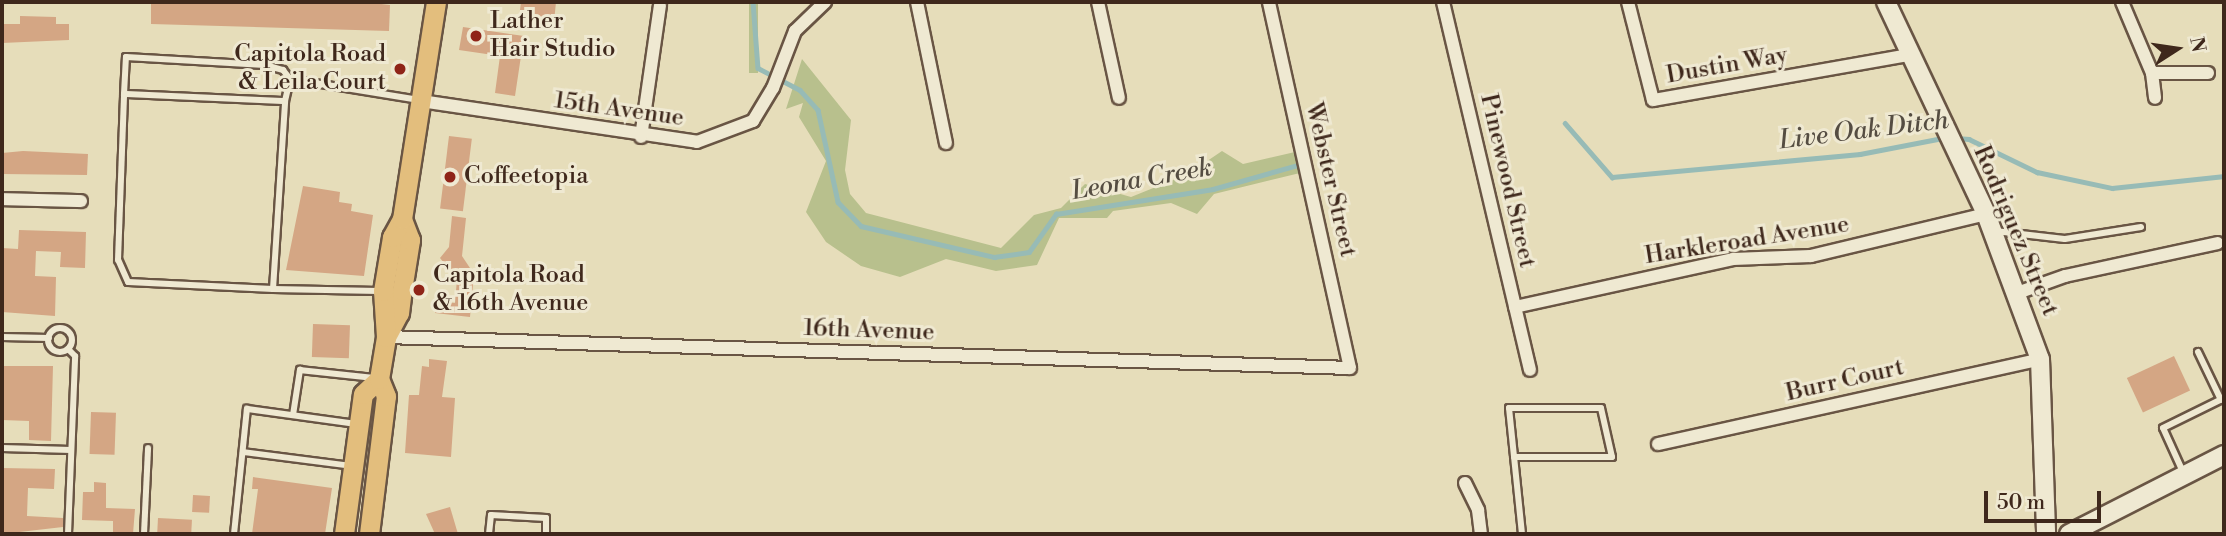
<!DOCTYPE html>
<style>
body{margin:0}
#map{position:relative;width:2226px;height:536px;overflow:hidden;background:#e6ddba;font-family:"Libre Bodoni",serif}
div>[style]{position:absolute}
.green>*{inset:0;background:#b8c08d;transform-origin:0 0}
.stream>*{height:4.5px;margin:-2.25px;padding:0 2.25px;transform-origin:2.25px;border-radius:2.25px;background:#97bbb6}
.building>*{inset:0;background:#d4a684;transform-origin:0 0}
.roads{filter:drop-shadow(2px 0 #695544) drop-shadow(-2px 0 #695544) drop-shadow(0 2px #695544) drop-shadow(0 -2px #695544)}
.lane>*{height:6px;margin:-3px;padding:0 3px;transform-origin:3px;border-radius:3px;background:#efe9d2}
.lane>.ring{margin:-3px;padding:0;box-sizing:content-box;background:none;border:6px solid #efe9d2;border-radius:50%}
.street>*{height:12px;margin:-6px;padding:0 6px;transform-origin:6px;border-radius:6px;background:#efe9d2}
.secondary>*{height:18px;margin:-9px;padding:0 9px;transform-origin:9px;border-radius:9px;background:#efe9d2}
.primary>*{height:19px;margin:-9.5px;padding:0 9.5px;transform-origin:9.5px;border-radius:9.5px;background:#e3be7d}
.dots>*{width:19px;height:19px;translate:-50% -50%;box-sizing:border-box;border:4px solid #efe9d2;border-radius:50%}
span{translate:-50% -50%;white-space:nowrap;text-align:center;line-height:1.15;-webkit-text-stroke:6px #efe9d2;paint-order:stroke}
.poi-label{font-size:24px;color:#3f281c}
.left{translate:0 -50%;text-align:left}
.right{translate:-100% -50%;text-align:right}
.street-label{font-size:24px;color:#3f281c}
.water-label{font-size:26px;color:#554d42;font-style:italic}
.frame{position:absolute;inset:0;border:4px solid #3f281c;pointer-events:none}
.north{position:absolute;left:2142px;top:14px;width:70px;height:70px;-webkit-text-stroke:5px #efe9d2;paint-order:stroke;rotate:78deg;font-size:19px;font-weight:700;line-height:28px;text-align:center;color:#3f281c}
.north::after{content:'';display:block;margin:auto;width:24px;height:32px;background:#3f281c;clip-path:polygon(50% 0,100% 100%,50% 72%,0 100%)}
.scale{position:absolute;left:1984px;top:491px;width:117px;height:32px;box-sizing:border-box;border:4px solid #3f281c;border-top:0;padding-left:9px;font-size:21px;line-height:24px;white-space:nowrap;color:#3f281c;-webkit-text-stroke:5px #efe9d2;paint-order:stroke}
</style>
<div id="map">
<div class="green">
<i style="left:749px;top:2px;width:9px;height:71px"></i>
<i style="clip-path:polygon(802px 59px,851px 120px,845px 170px,850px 194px,866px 213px,1001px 248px,1034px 215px,1061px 208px,1085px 184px,1131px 197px,1188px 174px,1222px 151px,1243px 164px,1295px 152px,1300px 173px,1214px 194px,1197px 214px,1171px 203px,1113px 211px,1107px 218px,1059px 218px,1037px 265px,996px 271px,946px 259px,900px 277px,861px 266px,826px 242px,806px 212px,826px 161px,799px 117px,803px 103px,786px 109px)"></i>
</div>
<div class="stream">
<i style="left:753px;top:2px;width:66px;rotate:85.7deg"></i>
<i style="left:758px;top:68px;width:47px;rotate:27.6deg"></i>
<i style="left:800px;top:90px;width:27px;rotate:48deg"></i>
<i style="left:818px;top:110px;width:94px;rotate:77.7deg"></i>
<i style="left:838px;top:202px;width:33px;rotate:46deg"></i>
<i style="left:861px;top:226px;width:137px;rotate:13.1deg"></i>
<i style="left:994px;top:257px;width:35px;rotate:-8deg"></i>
<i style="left:1029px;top:252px;width:47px;rotate:-54.6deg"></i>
<i style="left:1056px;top:214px;width:159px;rotate:-9deg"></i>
<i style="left:1213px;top:189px;width:88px;rotate:-15.8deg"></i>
<i style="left:1565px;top:123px;width:72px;rotate:49deg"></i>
<i style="left:1612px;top:177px;width:249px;rotate:-5.3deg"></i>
<i style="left:1860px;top:154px;width:85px;rotate:-10.9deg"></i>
<i style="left:1956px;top:138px;width:13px;rotate:4deg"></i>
<i style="left:1969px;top:139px;width:76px;rotate:25.9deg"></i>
<i style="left:2037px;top:172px;width:77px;rotate:12deg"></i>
<i style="left:2112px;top:188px;width:113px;rotate:-6.1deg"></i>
</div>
<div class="building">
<i style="clip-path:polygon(151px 2px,373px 3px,390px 5px,389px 31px,151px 24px)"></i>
<i style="clip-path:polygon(521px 2px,556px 2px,554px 22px,519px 18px)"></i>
<i style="clip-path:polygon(20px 16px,56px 17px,56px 24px,69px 24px,69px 40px,2px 43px,2px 24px,20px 24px)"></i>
<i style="clip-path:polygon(463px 27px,524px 36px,515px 96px,495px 93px,500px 56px,459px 50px)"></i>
<i style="left:449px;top:136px;width:23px;height:73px;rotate:7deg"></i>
<i style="clip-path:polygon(23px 151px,88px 154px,87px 175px,2px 174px,2px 153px)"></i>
<i style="clip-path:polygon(303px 186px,340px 192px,339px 202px,352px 204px,351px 211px,373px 215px,364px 276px,286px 270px)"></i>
<i style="clip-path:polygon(452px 216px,466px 218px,462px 256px,474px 274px,470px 317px,435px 313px,436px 301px,455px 303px,457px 279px,440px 258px,449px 247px)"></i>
<i style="clip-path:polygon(19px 230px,86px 232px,85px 268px,60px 267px,61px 252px,36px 251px,35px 276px,56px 277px,55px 316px,2px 312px,2px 248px,18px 249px)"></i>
<i style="left:313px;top:324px;width:37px;height:33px;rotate:2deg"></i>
<i style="left:2174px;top:356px;width:38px;height:52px;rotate:65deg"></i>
<i style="clip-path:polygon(429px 359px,447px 361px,442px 397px,455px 398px,451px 457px,405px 453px,409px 395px,419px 395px,422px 366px,429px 367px)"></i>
<i style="clip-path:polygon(2px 366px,53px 366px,51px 441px,29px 440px,29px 421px,2px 420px)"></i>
<i style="left:91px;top:412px;width:25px;height:42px;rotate:2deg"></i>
<i style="clip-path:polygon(2px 468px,55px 469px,54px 489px,28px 488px,27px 516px,63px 518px,63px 527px,2px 534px)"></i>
<i style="clip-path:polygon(253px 477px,332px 488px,325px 534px,252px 534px,258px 489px,252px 489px)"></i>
<i style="clip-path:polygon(94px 482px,106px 483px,106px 508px,135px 509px,133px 534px,113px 534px,113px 521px,82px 520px,83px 492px,94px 492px)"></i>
<i style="left:193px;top:495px;width:17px;height:17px;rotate:3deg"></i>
<i style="clip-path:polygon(450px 507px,458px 534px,435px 534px,426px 514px)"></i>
<i style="left:158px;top:518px;width:34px;height:16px;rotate:3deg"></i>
</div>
<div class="roads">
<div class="lane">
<i style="left:124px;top:94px;width:37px;rotate:-87deg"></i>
<i style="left:126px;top:57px;width:139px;rotate:3.3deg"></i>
<i style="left:265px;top:65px;width:19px;rotate:16deg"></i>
<i style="left:283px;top:70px;width:11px;rotate:52deg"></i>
<i style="left:1995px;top:231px;width:70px;rotate:6.5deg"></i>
<i style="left:2065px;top:239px;width:77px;rotate:-9deg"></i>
<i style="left:273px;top:289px;width:145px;rotate:-177.2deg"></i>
<i style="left:128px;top:282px;width:24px;rotate:-114deg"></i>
<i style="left:118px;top:260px;width:166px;rotate:-87.9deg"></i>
<i style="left:124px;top:94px;width:161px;rotate:2.5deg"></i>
<i style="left:379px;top:291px;width:106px;rotate:-178.9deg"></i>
<i style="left:273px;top:289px;width:188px;rotate:-86.3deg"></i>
<i style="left:285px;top:101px;width:23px;rotate:-77deg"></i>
<i style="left:290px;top:79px;width:131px;rotate:9.2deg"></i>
<i class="ring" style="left:48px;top:328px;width:18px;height:18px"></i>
<i style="left:2px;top:337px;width:47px;rotate:1.2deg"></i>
<i style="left:2198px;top:352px;width:53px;rotate:64.4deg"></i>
<i style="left:293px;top:415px;width:46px;rotate:-81.2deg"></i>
<i style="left:300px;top:370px;width:74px;rotate:6.2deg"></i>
<i style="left:2px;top:448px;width:69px;rotate:1.7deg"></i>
<i style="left:243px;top:452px;width:110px;rotate:7.3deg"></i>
<i style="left:1514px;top:457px;width:98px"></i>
<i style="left:1612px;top:457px;width:50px;rotate:-102.7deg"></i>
<i style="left:1601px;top:408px;width:92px;rotate:180deg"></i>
<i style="left:1509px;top:408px;width:127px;rotate:84.1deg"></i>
<i style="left:2183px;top:472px;width:48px;rotate:-114.4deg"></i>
<i style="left:2163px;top:428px;width:68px;rotate:-26.2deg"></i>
<i style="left:68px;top:534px;width:178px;rotate:-87.7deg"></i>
<i style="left:75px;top:356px;width:10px;rotate:-135deg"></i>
<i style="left:144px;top:534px;width:86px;rotate:-87.3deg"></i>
<i style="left:234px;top:534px;width:126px;rotate:-84.1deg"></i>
<i style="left:247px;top:409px;width:111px;rotate:7.8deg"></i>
<i style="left:489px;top:534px;width:19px;rotate:-84deg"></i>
<i style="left:491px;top:515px;width:55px;rotate:3.1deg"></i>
<i style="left:546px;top:518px;width:16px;rotate:90deg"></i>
</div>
<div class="street">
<i style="left:917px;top:2px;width:144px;rotate:78.4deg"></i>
<i style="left:1098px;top:2px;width:98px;rotate:77.7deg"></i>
<i style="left:1443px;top:2px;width:378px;rotate:76.7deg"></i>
<i style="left:1628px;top:2px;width:101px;rotate:75.7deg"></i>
<i style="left:1653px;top:100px;width:260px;rotate:-10deg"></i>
<i style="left:2122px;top:2px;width:77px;rotate:67.1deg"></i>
<i style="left:2152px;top:73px;width:25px;rotate:83deg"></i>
<i style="left:2152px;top:73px;width:56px"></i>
<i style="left:421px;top:101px;width:279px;rotate:8.4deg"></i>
<i style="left:697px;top:142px;width:60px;rotate:-20.6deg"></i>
<i style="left:753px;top:121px;width:39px;rotate:-59deg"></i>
<i style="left:773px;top:88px;width:61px;rotate:-68.9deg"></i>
<i style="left:795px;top:31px;width:42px;rotate:-44deg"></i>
<i style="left:641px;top:137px;width:133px;rotate:-81.8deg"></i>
<i style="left:2px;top:199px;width:79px;rotate:1.5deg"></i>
<i style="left:2020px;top:292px;width:48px;rotate:-19.6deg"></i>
<i style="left:2065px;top:276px;width:156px;rotate:-12.2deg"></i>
<i style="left:1515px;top:307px;width:223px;rotate:-12.4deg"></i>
<i style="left:1733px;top:259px;width:78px;rotate:-2.2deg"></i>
<i style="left:1811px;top:256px;width:180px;rotate:-13.5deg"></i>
<i style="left:386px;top:337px;width:964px;rotate:1.84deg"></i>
<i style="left:1350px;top:368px;width:375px;rotate:-102.5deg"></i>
<i style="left:1658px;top:444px;width:391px;rotate:-12.5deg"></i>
<i style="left:1465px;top:483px;width:30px;rotate:64deg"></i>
<i style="left:1478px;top:510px;width:24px;rotate:83deg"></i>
</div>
<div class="secondary">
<i style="left:1886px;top:2px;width:234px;rotate:64.7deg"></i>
<i style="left:1986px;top:214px;width:155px;rotate:69.6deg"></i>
<i style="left:2040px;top:359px;width:175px;rotate:88deg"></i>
<i style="left:2069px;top:534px;width:174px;rotate:-27deg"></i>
</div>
<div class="primary">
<i style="left:386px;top:337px;width:27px;rotate:-62deg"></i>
<i style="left:399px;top:313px;width:23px;rotate:-83deg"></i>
<i style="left:402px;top:290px;width:51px;rotate:-80.9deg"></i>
<i style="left:410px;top:240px;width:22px;rotate:-111deg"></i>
<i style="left:344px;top:534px;width:141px;rotate:-82.3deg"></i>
<i style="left:363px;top:394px;width:22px;rotate:-43deg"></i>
<i style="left:369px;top:534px;width:139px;rotate:-83deg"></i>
<i style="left:386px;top:396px;width:18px;rotate:-112deg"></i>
<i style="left:379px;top:379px;width:43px;rotate:-80.5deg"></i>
<i style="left:386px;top:337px;width:46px;rotate:-93.7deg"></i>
<i style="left:383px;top:291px;width:55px;rotate:-80.5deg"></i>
<i style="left:392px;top:237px;width:21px;rotate:-61deg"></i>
<i style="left:402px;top:219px;width:220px;rotate:-81.1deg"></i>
</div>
</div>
<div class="dots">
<i style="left:476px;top:36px;background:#8f2418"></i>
<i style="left:400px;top:69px;background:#8f2418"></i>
<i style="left:450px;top:177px;background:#8f2418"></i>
<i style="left:419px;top:290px;background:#8f2418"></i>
</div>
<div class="poi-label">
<span class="left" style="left:490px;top:36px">Lather<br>Hair Studio</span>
<span class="right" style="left:386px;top:69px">Capitola Road<br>&amp; Leila Court</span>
<span class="left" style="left:464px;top:177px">Coffeetopia</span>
<span class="left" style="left:433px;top:290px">Capitola Road<br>&amp; 16th Avenue</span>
</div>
<div class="street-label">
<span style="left:1727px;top:66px;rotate:-10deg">Dustin Way</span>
<span style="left:619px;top:110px;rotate:8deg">15th Avenue</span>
<span style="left:1330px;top:180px;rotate:77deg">Webster Street</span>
<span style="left:1507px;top:181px;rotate:77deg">Pinewood Street</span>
<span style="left:2015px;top:231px;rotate:67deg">Rodriguez Street</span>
<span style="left:1747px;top:241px;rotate:-9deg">Harkleroad Avenue</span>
<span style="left:869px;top:331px;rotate:2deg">16th Avenue</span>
<span style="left:1845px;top:381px;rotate:-13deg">Burr Court</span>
</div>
<div class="water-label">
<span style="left:1864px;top:131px;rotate:-7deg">Live Oak Ditch</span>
<span style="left:1142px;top:180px;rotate:-10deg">Leona Creek</span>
</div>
<div class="frame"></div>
<div class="north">N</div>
<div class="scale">50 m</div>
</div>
